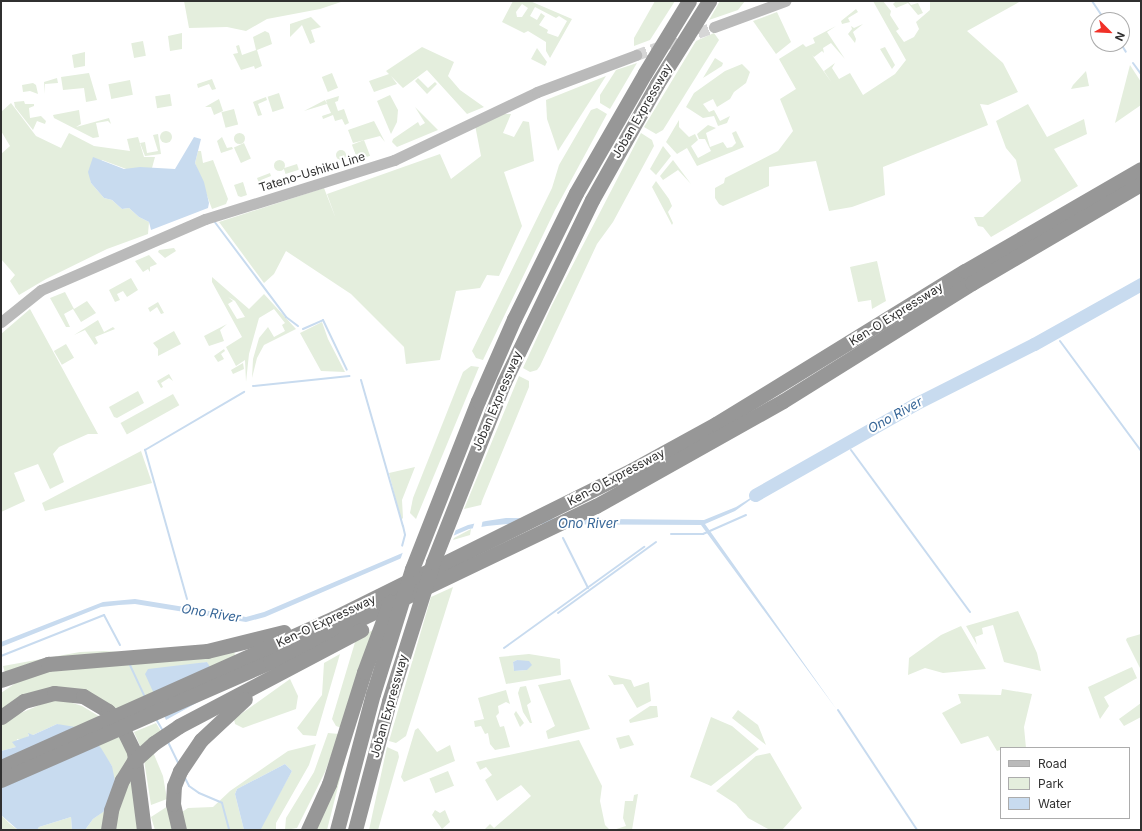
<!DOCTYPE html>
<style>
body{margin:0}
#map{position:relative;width:1142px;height:831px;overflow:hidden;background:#fff;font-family:Inter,sans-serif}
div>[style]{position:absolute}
.green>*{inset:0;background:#e4eedd;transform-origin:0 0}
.round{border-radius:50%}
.water>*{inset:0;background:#c8dbef}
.pier>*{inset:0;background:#fff}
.stream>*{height:2px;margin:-1px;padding:0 1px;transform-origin:1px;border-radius:1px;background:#c8dbef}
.river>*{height:13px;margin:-6.5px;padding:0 6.5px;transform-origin:6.5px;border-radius:6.5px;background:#c8dbef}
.secondary-tunnel>*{height:11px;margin-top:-5.5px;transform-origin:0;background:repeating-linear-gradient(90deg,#d6d6d6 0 11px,transparent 0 16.5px)}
.secondary>*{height:11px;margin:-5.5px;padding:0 5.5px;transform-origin:5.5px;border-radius:5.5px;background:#bababa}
.motorway>*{height:15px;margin:-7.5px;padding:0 7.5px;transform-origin:7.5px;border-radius:7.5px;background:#979797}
span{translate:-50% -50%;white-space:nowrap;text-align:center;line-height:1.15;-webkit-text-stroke:4px #fff;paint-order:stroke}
.street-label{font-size:12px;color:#303030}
.water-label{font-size:13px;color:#386798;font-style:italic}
.frame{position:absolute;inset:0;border:2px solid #303030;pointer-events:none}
.legend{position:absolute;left:1000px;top:747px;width:130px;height:72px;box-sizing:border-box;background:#fff;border:1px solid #acacac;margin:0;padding:5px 7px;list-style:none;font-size:12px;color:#303030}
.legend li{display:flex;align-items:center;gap:8px;height:20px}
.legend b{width:20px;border:1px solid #acacac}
.north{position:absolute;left:1090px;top:12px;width:40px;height:40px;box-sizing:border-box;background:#fff;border:1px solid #acacac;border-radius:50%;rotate:114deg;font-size:11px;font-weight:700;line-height:16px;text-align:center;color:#303030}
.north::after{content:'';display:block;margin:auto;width:14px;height:18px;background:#f13128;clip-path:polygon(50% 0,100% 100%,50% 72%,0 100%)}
</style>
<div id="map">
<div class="green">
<i style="clip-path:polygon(184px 1px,344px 1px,320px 9px,267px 19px,246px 31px,227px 27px,189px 28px)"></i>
<i style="clip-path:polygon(evenodd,513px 1px,530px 1px,572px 19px,550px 58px,546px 51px,546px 42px,528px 31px,524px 33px,502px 22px,513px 1px,522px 4px,528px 8px,522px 17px,517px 17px,516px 12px,522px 4px,513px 1px,535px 7px,556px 18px,559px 16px,567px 21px,558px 37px,547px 33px,548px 30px,539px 25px,545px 16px,541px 13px,537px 20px,530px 16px,535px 7px)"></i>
<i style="clip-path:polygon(655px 1px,675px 1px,650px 40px,634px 46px,634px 38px)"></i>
<i style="clip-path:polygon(720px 1px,745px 1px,738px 10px,709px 20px)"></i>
<i style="clip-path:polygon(873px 1px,883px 1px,891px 11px,890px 15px,899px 29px,896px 31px,904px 42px,914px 37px,919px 29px,916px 22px,930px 10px,930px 1px,1021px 1px,967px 31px,1003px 63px,1018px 92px,988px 105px,980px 104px,988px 125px,883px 167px,885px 195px,852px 207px,829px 211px,816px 161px,769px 167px,769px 186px,723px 206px,719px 204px,715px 198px,715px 188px,724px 183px,725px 178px,778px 151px,793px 131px,780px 99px,796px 89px,779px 59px,803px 44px,806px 47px,815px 43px,813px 38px,836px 26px,827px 32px,845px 59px,831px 43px,823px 48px,824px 53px,822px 51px,814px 57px,812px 55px,832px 83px,824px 71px,835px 63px,832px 68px,839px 79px,850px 73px,863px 95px,895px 74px,906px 60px)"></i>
<i style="clip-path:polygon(896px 1px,908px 1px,911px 5px,918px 3px,923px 13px,918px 15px,908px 3px,896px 8px,893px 4px)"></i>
<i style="clip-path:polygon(856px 9px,858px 12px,848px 18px,850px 22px,842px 24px,841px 21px)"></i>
<i style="clip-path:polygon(777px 12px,791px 42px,776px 54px,753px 21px)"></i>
<i style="clip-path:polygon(311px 17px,321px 27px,311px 30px,315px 42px,310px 44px,302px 25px,290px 37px,290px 24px)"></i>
<i style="clip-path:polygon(863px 24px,853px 32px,856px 39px,855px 43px,848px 34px,852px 29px,851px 26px,854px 28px)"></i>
<i style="clip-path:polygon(265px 31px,269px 33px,272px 44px,257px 50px,262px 66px,255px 69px,254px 66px,241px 70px,233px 54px,238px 53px,236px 46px,239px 45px,242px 55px,256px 50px,253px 37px)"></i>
<i style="clip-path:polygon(182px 33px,182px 49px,170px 51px,168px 36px)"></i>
<i style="clip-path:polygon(714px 33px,719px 40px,663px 130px,656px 134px,644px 127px,696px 41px)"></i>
<i style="left:143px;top:41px;width:15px;height:12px;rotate:79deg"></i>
<i style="clip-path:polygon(422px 47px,454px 62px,448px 76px,460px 90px,484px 107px,467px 114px,427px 70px,403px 88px,391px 76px,397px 84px,374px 92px,369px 81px,389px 74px,386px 71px)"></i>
<i style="clip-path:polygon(885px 47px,895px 65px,892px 69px,880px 49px)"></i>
<i style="clip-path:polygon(537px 48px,547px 62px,545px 66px,531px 59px)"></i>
<i style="clip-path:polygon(85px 52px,85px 66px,74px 68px,72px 55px)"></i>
<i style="clip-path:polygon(715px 58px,723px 63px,722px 66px,703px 78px)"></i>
<i style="clip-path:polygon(637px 63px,610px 109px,600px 103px,600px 95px,616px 70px)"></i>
<i style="clip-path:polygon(742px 64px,750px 72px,746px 83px,734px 92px,730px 99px,717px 107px,713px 99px,703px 104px,709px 112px,714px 110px,720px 121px,730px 116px,727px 123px,718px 126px,714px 116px,703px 118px,686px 107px,694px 93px,725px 71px)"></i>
<i style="clip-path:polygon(1130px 65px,1141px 82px,1141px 105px,1115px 123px)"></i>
<i style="clip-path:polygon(1086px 71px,1089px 86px,1071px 89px,1073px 85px)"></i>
<i style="clip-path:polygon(89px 73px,97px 100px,86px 102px,84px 88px,63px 90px,61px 77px)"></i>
<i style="left:332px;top:73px;width:16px;height:11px;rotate:68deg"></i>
<i style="clip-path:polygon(606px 76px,558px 151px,547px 119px,546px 100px)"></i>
<i style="clip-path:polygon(57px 78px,58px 83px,45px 84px,45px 94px,44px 82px)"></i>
<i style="clip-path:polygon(418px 78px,428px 88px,435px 82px,437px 84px,427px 94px,415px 81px)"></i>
<i style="clip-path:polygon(212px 79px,216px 89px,212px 90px,209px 84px,198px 88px,197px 84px)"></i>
<i style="left:130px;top:80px;width:15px;height:22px;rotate:79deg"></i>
<i style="clip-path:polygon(33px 83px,36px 85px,38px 94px,30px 91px,23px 92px,22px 85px)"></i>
<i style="left:279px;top:93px;width:16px;height:12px;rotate:72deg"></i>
<i style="left:170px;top:94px;width:12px;height:15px;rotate:81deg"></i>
<i style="clip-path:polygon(390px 95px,398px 110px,397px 122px,391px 134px,377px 101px)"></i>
<i style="clip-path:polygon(339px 96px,338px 101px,335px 102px,338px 111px,344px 109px,349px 123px,345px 125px,342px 119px,335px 121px,333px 115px,323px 119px,322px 116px,331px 113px,327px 104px,304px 111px,325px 100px,327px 104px,326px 100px)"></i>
<i style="clip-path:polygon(266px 97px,267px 100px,258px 104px,262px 115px,258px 116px,253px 102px)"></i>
<i style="clip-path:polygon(219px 99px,223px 111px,214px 115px,211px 107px,205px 107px)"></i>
<i style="clip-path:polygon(24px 101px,25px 104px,34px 104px,34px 106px,29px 108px,30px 118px,41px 116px,46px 121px,45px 124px,37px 121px,33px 130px,15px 107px,14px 102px)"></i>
<i style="clip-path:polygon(11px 103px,36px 136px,61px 148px,69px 133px,94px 146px,130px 151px,127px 139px,138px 137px,144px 157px,155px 157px,152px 168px,129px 170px,102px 160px,90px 176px,91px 183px,104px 198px,112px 200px,122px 209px,129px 208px,139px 217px,149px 222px,148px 234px,107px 249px,46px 279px,19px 295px,10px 281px,15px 275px,1px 259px,1px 154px,10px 146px,1px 131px,1px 112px)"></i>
<i style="clip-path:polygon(1028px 104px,1047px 137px,1084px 119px,1087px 134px,1054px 149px,1078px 186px,991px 237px,983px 227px,978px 226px,974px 217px,983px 217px,1021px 181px,1016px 160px,1006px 148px,996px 121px)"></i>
<i style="clip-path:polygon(415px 107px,438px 130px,397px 147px,392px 142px,393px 139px,418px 122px,420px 126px,425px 123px)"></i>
<i style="clip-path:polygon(597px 108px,607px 114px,555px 210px,483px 360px,476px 358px,472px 351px,552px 188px,559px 165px,591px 110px)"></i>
<i style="left:234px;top:109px;width:16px;height:13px;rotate:75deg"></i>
<i style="clip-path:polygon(79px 110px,81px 124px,76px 127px,109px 118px,111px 124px,108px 121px,96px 123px,99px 137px,93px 138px,54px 118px,53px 115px)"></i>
<i style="clip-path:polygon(500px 114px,511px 114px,503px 133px,514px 137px,523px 121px,529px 122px,534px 161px,504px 172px,522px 226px,499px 276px,487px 275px,480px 288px,456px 291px,440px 360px,406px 364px,404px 347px,351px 294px,286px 251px,274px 274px,264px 283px,219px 222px,324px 188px,336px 219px,327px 194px,440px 154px,451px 179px,481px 156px,475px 125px)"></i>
<i style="clip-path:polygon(679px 120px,679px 127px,689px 137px,695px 134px,698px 140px,691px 146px,698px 158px,711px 151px,705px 139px,699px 139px,697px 134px,708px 125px,716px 128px,706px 133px,710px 147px,723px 142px,727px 148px,732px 147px,736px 143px,732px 133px,736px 131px,744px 147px,697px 166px,687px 148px,677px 154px,666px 142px)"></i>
<i style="clip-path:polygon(374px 121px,385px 142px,380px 136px,353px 143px,348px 130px)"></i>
<i class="round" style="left:160px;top:131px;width:12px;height:12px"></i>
<i class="round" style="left:233.5px;top:132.5px;width:11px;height:11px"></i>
<i style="clip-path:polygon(641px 133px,652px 140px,654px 146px,613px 222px,597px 244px,540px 366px,537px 370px,530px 372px,523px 368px,552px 305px)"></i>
<i style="clip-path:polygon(158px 134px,161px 154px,145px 156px,140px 143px,145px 142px,147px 153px,158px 151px,153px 135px)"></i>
<i style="clip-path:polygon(222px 137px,227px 148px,232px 147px,233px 149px,221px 153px,217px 141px)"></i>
<i style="left:364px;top:140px;width:17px;height:13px;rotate:69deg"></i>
<i style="left:244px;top:143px;width:17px;height:11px;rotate:66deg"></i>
<i style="clip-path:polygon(663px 146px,671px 156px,656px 175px,650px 169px)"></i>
<i class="round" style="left:336px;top:150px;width:10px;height:10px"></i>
<i style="clip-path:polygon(198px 151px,201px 151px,203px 163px,213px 160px,228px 199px,226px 204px,212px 209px,195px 163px)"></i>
<i class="round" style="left:273.5px;top:159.5px;width:11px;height:11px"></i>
<i style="clip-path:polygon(673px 160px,691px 184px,678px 170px,663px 180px,660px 176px)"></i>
<i style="left:297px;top:164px;width:6px;height:14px;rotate:72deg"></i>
<i style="clip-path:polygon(270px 173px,271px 176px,261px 180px,260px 186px,257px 178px)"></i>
<i style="clip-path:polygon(656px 181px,669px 199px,672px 206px,668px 212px,673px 223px,672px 225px,652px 187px)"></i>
<i style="clip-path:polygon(243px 182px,247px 195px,241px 197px,238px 196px,234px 185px)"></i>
<i style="clip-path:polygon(174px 248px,176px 251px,165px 258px,158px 252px,159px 250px)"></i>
<i style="clip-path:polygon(149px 255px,157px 264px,150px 267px,150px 272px,148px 269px,143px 272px,135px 261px)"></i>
<i style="clip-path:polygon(877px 261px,886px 301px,872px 309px,871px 300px,858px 302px,850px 267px)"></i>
<i style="clip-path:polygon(evenodd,212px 277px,249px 309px,264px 294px,296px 329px,264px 345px,257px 358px,252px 378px,253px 359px,259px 338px,268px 327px,274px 337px,285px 331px,282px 325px,285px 323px,274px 309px,259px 318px,249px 354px,246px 382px,245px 360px,236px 366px,226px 347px,242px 337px,212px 282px,212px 277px,228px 297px,235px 301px,245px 317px,237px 319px,228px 304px,233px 301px,228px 297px)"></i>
<i style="clip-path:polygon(131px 278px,138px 290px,127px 297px,123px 291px,117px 294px,120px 300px,115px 302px,109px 290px)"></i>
<i style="clip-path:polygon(65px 292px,74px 309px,87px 301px,96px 313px,81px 322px,73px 309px,64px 314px,70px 327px,66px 327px,50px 298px)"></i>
<i style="clip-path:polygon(158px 302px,164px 313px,161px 314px,157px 307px,150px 312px,148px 308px)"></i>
<i style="clip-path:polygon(30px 309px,98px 434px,88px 434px,59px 447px,53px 454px,64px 482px,50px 489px,38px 464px,14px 473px,25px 501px,1px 512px,1px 334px)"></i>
<i style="clip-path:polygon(98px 320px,104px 332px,113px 327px,115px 329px,95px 337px,98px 343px,95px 345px,85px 330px,74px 335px)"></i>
<i style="clip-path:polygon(322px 322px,328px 339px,345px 372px,321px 371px,300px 333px)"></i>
<i style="clip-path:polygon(227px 324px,220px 330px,224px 341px,209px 346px,204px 336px)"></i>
<i style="clip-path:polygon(174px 331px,181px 344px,158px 356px,158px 349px,153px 343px)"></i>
<i style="left:66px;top:344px;width:16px;height:14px;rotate:60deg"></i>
<i style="clip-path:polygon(224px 349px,225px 351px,221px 354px,224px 359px,218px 362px,214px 356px)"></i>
<i style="clip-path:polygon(243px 363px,244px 369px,233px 374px,231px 370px)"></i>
<i style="clip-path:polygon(471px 366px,479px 367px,416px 519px,410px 513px,413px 498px,463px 372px)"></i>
<i style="clip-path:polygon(169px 374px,173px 381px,169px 378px,161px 383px,163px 387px,161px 388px,157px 381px)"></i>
<i style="clip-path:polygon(519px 376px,529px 381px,529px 387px,482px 501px,481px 505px,464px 509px)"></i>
<i style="clip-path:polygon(138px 391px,144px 403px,117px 418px,114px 417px,109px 407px)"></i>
<i style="left:173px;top:394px;width:13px;height:60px;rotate:61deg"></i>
<i style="clip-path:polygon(141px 451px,152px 483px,45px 511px,42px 503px)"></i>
<i style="clip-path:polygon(415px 467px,402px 500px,403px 518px,401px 520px,389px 473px)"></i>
<i style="clip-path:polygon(471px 529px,470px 535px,453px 540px,454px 538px)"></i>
<i style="clip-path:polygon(453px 587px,406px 736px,396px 743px,389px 741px,431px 597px)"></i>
<i style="clip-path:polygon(1018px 611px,1037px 653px,1041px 671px,1004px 662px,993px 625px,982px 628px,983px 634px,975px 637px,977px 645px,966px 626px)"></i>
<i style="clip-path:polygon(961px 626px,986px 669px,943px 673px,925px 668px,908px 675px,909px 658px,941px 635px)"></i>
<i style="clip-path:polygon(373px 630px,342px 728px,336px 726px,332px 719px,356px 639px)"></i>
<i style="clip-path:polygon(1141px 634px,1141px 670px,1126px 640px,1127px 638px)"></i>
<i style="clip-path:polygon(234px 649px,235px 656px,209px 668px,207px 662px,181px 667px,153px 692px,115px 710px,71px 688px,1px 711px,1px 693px,20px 680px,45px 670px)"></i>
<i style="clip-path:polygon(104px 651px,142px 653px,5px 673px,3px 666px,80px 652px)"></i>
<i style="clip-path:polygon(340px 654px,316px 736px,303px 735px,297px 728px,322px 695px,324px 663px)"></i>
<i style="clip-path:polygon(evenodd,529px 654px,560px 659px,561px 675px,506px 684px,499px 657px,529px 654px,517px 660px,523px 662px,527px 670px,514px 671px,513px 662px,517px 660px)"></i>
<i style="clip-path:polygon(1132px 667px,1141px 687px,1137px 678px,1104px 697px,1109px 706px,1100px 719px,1088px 687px)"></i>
<i style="clip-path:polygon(608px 675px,631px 680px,634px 687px,649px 682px,651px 701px,637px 708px,623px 684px,614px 685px)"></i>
<i style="clip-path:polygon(290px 679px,298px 696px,296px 709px,243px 728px,235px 724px,234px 719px)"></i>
<i style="clip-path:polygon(570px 679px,590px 729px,548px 739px,546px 731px,555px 726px,538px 685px)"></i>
<i style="clip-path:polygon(526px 686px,531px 702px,527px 705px,532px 723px,530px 723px,523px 712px,518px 693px,520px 687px)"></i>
<i style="clip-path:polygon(1002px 689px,1032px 694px,1024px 727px,1026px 748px,1010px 747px,997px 751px,988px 736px,961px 744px,942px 713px,961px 703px,958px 694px,1001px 695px)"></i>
<i style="clip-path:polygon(506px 690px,510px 704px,506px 702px,498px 706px,499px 713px,496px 716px,500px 727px,504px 726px,510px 747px,495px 750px,490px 744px,488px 733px,485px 734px,481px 726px,475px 727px,474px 721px,484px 719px,478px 698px)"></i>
<i style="clip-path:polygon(49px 701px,66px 701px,82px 706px,112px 724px,128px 752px,141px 830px,85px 830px,93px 819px,104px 811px,112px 766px,91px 736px,57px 724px,33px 735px,28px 734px,29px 736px,21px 740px,17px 739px,16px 747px,1px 751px,1px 725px,9px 718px)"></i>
<i style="clip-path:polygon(1141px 703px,1141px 717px,1124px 726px,1119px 719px)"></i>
<i style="clip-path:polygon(650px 706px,657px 706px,658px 717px,630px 723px,629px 720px)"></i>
<i style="clip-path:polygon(738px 710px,758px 725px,766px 745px,732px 718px)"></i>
<i style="clip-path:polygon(516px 711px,524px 723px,520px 727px,514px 714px)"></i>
<i style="clip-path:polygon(711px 717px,732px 726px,759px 749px,711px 786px,690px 777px)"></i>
<i style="clip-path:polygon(156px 723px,162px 733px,141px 748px,134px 732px)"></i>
<i style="clip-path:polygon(418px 728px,437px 752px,450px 745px,455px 761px,404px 782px,401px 777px,415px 730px)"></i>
<i style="clip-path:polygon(328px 733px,339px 734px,325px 772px,297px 828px,285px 830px,286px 818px,314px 772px)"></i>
<i style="clip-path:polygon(629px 735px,634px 745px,620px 749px,616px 738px)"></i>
<i style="clip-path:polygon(350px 739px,327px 830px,312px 830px)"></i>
<i style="clip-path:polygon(579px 740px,602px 786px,600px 801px,605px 825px,610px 830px,484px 830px,490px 824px,494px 828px,531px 796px,521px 785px,497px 801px,485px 780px,492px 775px,486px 767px,480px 770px,476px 762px)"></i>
<i style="clip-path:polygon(316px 744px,309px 765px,276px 823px,276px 830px,259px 830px,292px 771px,285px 764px,237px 789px,235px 794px,244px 830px,186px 830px,179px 814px,188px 808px,213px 807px,230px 791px,288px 751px)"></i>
<i style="clip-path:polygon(387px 747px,398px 752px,399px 757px,378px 830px,369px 830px)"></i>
<i style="clip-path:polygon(153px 752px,163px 776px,167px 799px,151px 805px,144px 760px)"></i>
<i style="clip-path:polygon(770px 753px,802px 808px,782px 830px,770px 830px,748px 818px,736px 804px,716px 791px,756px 756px)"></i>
<i style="left:448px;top:771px;width:16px;height:20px;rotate:68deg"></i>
<i style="clip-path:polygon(638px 794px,632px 830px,613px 830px,626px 826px,623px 818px,625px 801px,633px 801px,634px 795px)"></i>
<i style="clip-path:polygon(168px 806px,174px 830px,155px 830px,151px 817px)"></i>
<i style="clip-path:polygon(435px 810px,440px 813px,445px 810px,450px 822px,442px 829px,432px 815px)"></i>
<i style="clip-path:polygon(1px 815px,10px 824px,18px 830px,1px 830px)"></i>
<i style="clip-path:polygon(71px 817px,72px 830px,37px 830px,39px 827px)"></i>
</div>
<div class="water">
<i style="clip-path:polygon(194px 137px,201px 139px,195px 163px,204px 182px,209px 203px,208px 208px,151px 230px,149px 222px,139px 217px,129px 208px,122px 209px,112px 200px,104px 198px,91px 183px,88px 172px,93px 157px,124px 169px,140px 167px,175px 169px)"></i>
<i style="clip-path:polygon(771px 485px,735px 511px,705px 524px,837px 710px,701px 525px,507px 524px,487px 526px,469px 529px,265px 617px,246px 622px,135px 604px,119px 605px,101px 607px,1px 647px,1px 642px,103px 602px,135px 599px,246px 617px,264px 612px,468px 525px,486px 521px,506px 518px,704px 520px,736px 507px)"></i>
<i style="clip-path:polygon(517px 660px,529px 661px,532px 665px,527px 670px,514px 671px,513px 662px)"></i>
<i style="clip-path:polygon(207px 662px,223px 688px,166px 720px,145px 674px,148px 669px)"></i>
<i style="clip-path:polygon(57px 724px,82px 728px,101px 748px,112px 766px,119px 801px,93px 819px,85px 830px,72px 830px,71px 817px,39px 827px,37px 830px,18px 830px,1px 815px,1px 751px,16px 747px,12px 742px,29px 736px,28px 733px,33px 735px)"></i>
<i style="clip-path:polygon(285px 764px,292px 771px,261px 829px,244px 830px,235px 794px,237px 789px)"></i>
</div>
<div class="pier">
<i style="clip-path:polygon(483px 519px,481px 529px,472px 531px,475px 521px)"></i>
<i style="clip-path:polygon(456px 529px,452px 541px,399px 563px,403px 552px)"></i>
</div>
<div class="stream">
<i style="left:1092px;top:1px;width:23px;rotate:56deg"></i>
<i style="left:1121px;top:44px;width:9px;rotate:58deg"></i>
<i style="left:1133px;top:63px;width:14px;rotate:54deg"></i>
<i style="left:214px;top:221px;width:120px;rotate:53.1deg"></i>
<i style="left:286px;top:317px;width:15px;rotate:37deg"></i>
<i style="left:303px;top:329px;width:22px;rotate:-24deg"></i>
<i style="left:323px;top:320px;width:55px;rotate:64.4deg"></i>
<i style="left:1060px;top:341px;width:137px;rotate:53.6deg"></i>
<i style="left:361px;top:380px;width:152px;rotate:74deg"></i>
<i style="left:403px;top:526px;width:9px;rotate:77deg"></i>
<i style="left:405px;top:535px;width:11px;rotate:105deg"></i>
<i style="left:253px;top:386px;width:97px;rotate:-5.9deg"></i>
<i style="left:844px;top:443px;width:1px;rotate:45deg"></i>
<i style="left:851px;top:450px;width:201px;rotate:53.7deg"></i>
<i style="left:671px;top:534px;width:32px"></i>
<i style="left:703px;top:534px;width:47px;rotate:-23.8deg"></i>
<i style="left:563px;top:538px;width:56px;rotate:63.4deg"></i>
<i style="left:187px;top:599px;width:155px;rotate:-105.7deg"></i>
<i style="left:145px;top:450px;width:115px;rotate:-30.4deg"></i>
<i style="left:558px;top:613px;width:121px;rotate:-35.9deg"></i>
<i style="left:504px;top:648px;width:173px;rotate:-35.8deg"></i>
<i style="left:1px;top:656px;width:111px;rotate:-21.7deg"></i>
<i style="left:104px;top:615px;width:34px;rotate:62deg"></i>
<i style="left:129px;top:663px;width:38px;rotate:65deg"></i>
<i style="left:838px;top:710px;width:144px;rotate:56.6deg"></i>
<i style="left:156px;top:719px;width:14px;rotate:60deg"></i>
<i style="left:167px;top:740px;width:25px;rotate:64deg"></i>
<i style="left:185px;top:778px;width:9px;rotate:63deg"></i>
<i style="left:189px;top:786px;width:12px;rotate:35deg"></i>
<i style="left:199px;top:793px;width:25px;rotate:23deg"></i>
<i style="left:222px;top:803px;width:28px;rotate:75deg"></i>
</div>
<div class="river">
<i style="left:755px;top:495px;width:184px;rotate:-29.6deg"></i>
<i style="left:915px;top:404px;width:133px;rotate:-26.8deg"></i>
<i style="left:1034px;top:344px;width:123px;rotate:-29.3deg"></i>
</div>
<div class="secondary-tunnel">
<i style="left:636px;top:55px;width:83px;rotate:-19.7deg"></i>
</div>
<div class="secondary">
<i style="left:714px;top:27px;width:76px;rotate:-20.1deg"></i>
<i style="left:1px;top:322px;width:51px;rotate:-38.7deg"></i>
<i style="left:41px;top:290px;width:179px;rotate:-23.4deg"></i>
<i style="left:205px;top:219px;width:198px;rotate:-17.3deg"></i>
<i style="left:394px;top:160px;width:158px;rotate:-25.4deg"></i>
<i style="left:537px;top:92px;width:106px;rotate:-20.5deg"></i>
</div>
<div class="motorway">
<i style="left:1px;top:680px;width:50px;rotate:-18.8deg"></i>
<i style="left:48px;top:664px;width:160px;rotate:-4.7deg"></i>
<i style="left:207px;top:651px;width:79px;rotate:-13.9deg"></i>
<i style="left:1px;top:717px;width:28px;rotate:-35deg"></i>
<i style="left:24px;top:701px;width:31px;rotate:-15deg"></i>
<i style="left:54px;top:693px;width:29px;rotate:6deg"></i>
<i style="left:83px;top:696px;width:29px;rotate:31deg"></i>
<i style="left:108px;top:711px;width:19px;rotate:47deg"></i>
<i style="left:121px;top:725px;width:30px;rotate:64deg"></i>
<i style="left:134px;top:752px;width:79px;rotate:82.7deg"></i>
<i style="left:1px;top:767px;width:365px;rotate:-24.1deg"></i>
<i style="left:334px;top:618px;width:333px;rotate:-26.4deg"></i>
<i style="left:632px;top:470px;width:96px;rotate:-28.7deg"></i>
<i style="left:716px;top:424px;width:292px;rotate:-31.6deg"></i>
<i style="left:965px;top:271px;width:203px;rotate:-30.1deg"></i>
<i style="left:1px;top:780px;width:294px;rotate:-23.7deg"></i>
<i style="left:270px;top:662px;width:361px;rotate:-25.6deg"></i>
<i style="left:596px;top:506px;width:214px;rotate:-29.3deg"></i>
<i style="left:783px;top:401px;width:223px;rotate:-32deg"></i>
<i style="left:972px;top:283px;width:196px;rotate:-30.4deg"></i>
<i style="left:108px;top:830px;width:20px;rotate:-81deg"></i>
<i style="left:111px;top:810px;width:32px;rotate:-70deg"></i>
<i style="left:122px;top:780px;width:22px;rotate:-58deg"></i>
<i style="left:134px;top:761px;width:27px;rotate:-42deg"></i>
<i style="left:154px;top:743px;width:30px;rotate:-34deg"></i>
<i style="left:179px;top:726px;width:206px;rotate:-27.8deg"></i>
<i style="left:179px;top:830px;width:27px;rotate:-103deg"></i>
<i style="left:173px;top:804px;width:18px;rotate:-87deg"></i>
<i style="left:174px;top:786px;width:16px;rotate:-68deg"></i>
<i style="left:180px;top:771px;width:37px;rotate:-56deg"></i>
<i style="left:201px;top:740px;width:60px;rotate:-43deg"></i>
<i style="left:308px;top:830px;width:51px;rotate:-65.5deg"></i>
<i style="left:329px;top:784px;width:117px;rotate:-72.6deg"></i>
<i style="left:364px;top:672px;width:75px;rotate:-69.6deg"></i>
<i style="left:337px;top:830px;width:141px;rotate:-75.2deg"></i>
<i style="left:373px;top:694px;width:131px;rotate:-72.7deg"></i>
<i style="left:412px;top:569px;width:180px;rotate:-68.6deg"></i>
<i style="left:478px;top:401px;width:90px;rotate:-66.3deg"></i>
<i style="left:514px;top:319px;width:140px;rotate:-63.8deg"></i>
<i style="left:576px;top:193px;width:138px;rotate:-60.1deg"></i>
<i style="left:645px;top:73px;width:84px;rotate:-58.6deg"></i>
<i style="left:355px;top:830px;width:133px;rotate:-75.2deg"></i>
<i style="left:389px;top:701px;width:146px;rotate:-72.4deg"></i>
<i style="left:433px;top:562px;width:193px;rotate:-68.5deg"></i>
<i style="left:504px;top:382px;width:202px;rotate:-64.2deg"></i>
<i style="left:592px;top:200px;width:133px;rotate:-60.7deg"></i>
<i style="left:657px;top:84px;width:98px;rotate:-57.9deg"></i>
</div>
<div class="street-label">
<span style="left:642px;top:111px;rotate:-60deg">Joban Expressway</span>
<span style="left:312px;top:172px;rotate:-17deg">Tateno-Ushiku Line</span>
<span style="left:896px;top:314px;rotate:-32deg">Ken-O Expressway</span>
<span style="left:497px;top:401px;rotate:-67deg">Joban Expressway</span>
<span style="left:616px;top:477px;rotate:-28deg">Ken-O Expressway</span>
<span style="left:326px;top:621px;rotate:-25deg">Ken-O Expressway</span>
<span style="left:389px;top:706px;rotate:-74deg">Joban Expressway</span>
</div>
<div class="water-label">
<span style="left:895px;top:415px;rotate:-29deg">Ono River</span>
<span style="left:588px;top:523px">Ono River</span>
<span style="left:211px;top:613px;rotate:9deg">Ono River</span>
</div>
<div class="frame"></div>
<ul class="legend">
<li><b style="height:5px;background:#bababa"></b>Road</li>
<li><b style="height:11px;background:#e4eedd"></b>Park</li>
<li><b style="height:11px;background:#c8dbef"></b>Water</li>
</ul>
<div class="north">N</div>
</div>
